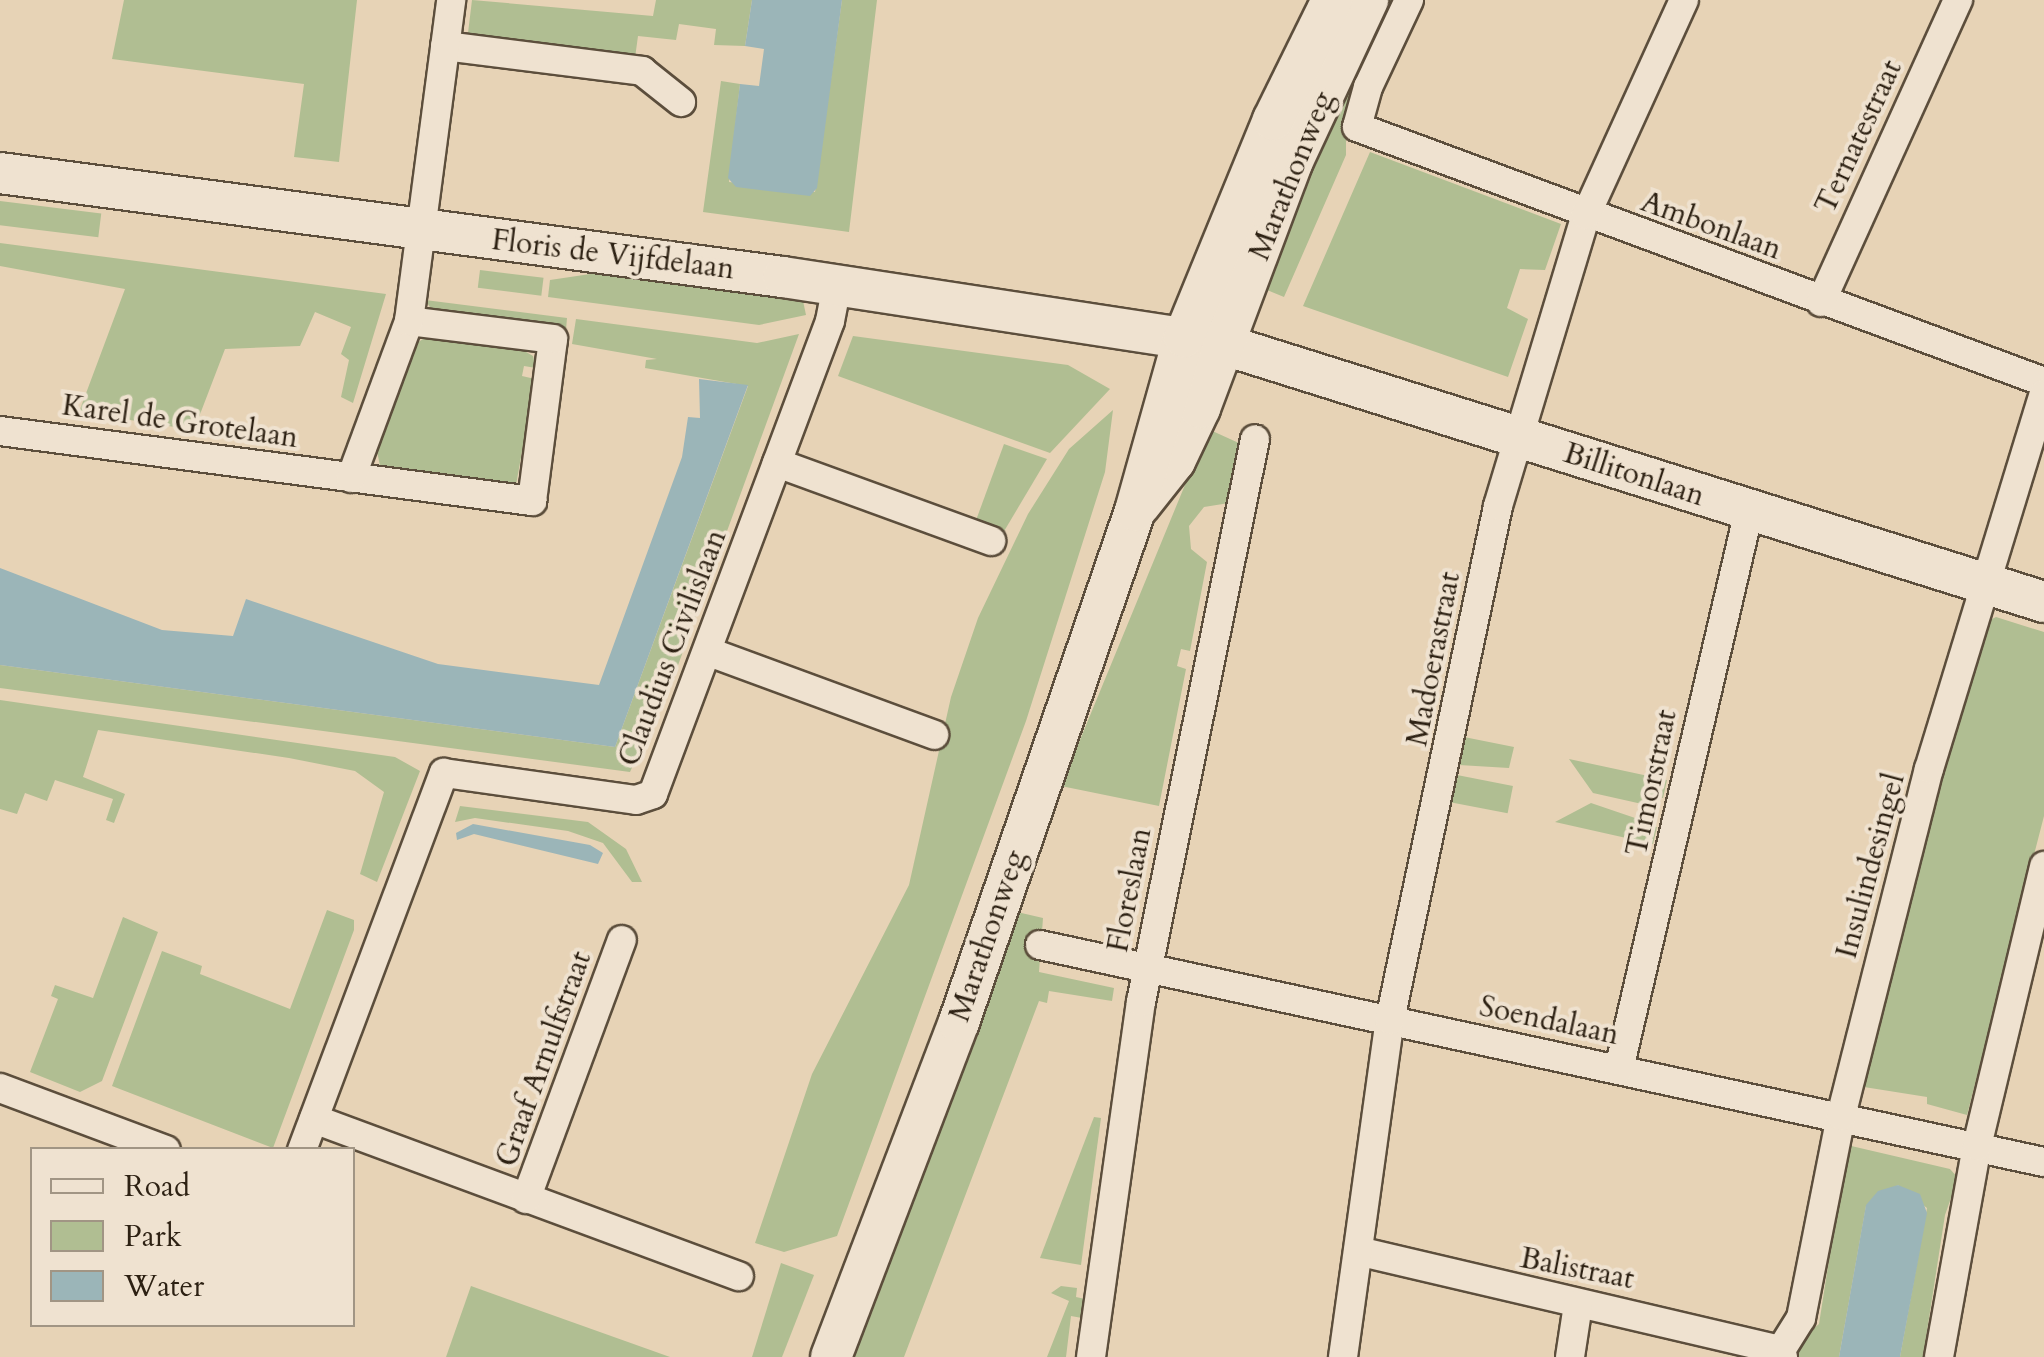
<!DOCTYPE html>
<style>
body{margin:0}
#map{position:relative;width:2044px;height:1357px;overflow:hidden;background:#e7d3b6;font-family:Cardo,serif}
div>[style]{position:absolute}
.green>*{inset:0;background:#b0be92;transform-origin:0 0}
.water>*{inset:0;background:#9bb5b8}
.roads{filter:drop-shadow(2px 0 #5c4e3c) drop-shadow(-2px 0 #5c4e3c) drop-shadow(0 2px #5c4e3c) drop-shadow(0 -2px #5c4e3c)}
.street>*{height:28px;margin:-14px;padding:0 14px;transform-origin:14px;border-radius:14px;background:#efe2d0}
.secondary>*{height:40px;margin:-20px;padding:0 20px;transform-origin:20px;border-radius:20px;background:#efe2d0}
span{translate:-50% -50%;white-space:nowrap;text-align:center;line-height:1.15;-webkit-text-stroke:8px #efe2d0;paint-order:stroke}
.street-label{font-size:30px;color:#2d2113}
.legend{position:absolute;left:30px;top:1147px;width:325px;height:180px;box-sizing:border-box;background:#efe2d0;border:2px solid #a19584;margin:0;padding:12px 18px;list-style:none;font-size:30px;color:#2d2113}
.legend li{display:flex;align-items:center;gap:20px;height:50px}
.legend b{width:50px;border:2px solid #a19584}
</style>
<div id="map">
<div class="green">
<i style="clip-path:polygon(124px 0,357px 0,339px 162px,294px 157px,304px 84px,112px 59px)"></i>
<i style="clip-path:polygon(472px 0,653px 16px,656px 0,752px 0,745px 46px,714px 45px,716px 29px,679px 24px,676px 40px,638px 36px,635px 58px,475px 36px,468px 33px)"></i>
<i style="clip-path:polygon(842px 0,877px 0,849px 232px,703px 212px,721px 81px,740px 84px,729px 182px,815px 192px)"></i>
<i style="clip-path:polygon(1383px 0,1400px 0,1346px 130px,1346px 155px,1284px 297px,1262px 288px)"></i>
<i style="clip-path:polygon(1370px 152px,1561px 224px,1545px 270px,1520px 269px,1507px 308px,1528px 319px,1508px 377px,1303px 306px)"></i>
<i style="left:0;top:201px;width:102px;height:24px;rotate:7deg"></i>
<i style="clip-path:polygon(0 243px,386px 294px,353px 403px,341px 397px,349px 360px,341px 354px,351px 327px,315px 312px,300px 346px,225px 349px,194px 430px,79px 412px,125px 289px,0 266px)"></i>
<i style="left:480px;top:270px;width:64px;height:18px;rotate:7deg"></i>
<i style="clip-path:polygon(617px 270px,802px 296px,806px 315px,759px 325px,548px 297px,550px 280px)"></i>
<i style="clip-path:polygon(425px 300px,567px 318px,566px 330px,432px 310px)"></i>
<i style="clip-path:polygon(576px 319px,757px 343px,799px 334px,677px 668px,630px 772px,0 688px,0 665px,615px 747px,748px 386px,645px 368px,646px 360px,657px 359px,572px 344px)"></i>
<i style="clip-path:polygon(428px 336px,521px 349px,533px 356px,536px 368px,524px 366px,522px 376px,535px 379px,516px 485px,380px 466px,377px 451px,415px 344px)"></i>
<i style="clip-path:polygon(853px 336px,1068px 365px,1110px 389px,1050px 453px,838px 376px)"></i>
<i style="clip-path:polygon(1113px 410px,1105px 472px,1026px 721px,837px 1236px,784px 1252px,755px 1243px,812px 1074px,909px 885px,951px 697px,978px 618px,1028px 514px,1069px 449px)"></i>
<i style="clip-path:polygon(1208px 429px,1241px 444px,1229px 503px,1204px 507px,1189px 526px,1191px 549px,1207px 562px,1190px 651px,1181px 649px,1177px 666px,1186px 669px,1159px 806px,1061px 786px)"></i>
<i style="clip-path:polygon(1004px 444px,1047px 459px,1003px 533px,975px 523px)"></i>
<i style="clip-path:polygon(1996px 617px,2044px 632px,2044px 816px,1967px 1115px,1927px 1104px,1927px 1097px,1864px 1087px,1940px 775px,1988px 621px)"></i>
<i style="clip-path:polygon(0 700px,395px 757px,420px 771px,377px 882px,360px 874px,384px 792px,355px 771px,289px 758px,98px 730px,83px 777px,125px 794px,114px 823px,106px 820px,113px 799px,55px 780px,47px 801px,25px 793px,17px 814px,0 809px)"></i>
<i style="clip-path:polygon(1464px 737px,1514px 747px,1509px 768px,1459px 765px)"></i>
<i style="clip-path:polygon(1569px 759px,1667px 780px,1663px 798px,1653px 796px,1651px 806px,1593px 793px)"></i>
<i style="left:1457px;top:775px;width:57px;height:28px;rotate:11deg"></i>
<i style="clip-path:polygon(1591px 803px,1638px 819px,1648px 815px,1647px 825px,1657px 827px,1653px 844px,1555px 822px)"></i>
<i style="clip-path:polygon(460px 806px,588px 822px,626px 849px,642px 882px,632px 882px,603px 843px,568px 831px,475px 818px,455px 822px)"></i>
<i style="clip-path:polygon(327px 910px,354px 920px,354px 930px,273px 1148px,112px 1086px,162px 951px,202px 966px,200px 974px,290px 1009px)"></i>
<i style="clip-path:polygon(1013px 911px,1043px 918px,1039px 972px,1114px 988px,1112px 1001px,1049px 991px,1047px 1003px,1039px 1001px,904px 1357px,845px 1357px)"></i>
<i style="clip-path:polygon(123px 917px,158px 932px,102px 1081px,80px 1092px,30px 1072px,58px 999px,51px 996px,55px 985px,93px 998px)"></i>
<i style="clip-path:polygon(1094px 1117px,1101px 1118px,1081px 1265px,1040px 1258px)"></i>
<i style="clip-path:polygon(1847px 1145px,1950px 1169px,1958px 1178px,1945px 1215px,1923px 1357px,1900px 1357px,1927px 1208px,1898px 1185px,1866px 1206px,1839px 1357px,1794px 1357px,1796px 1343px,1819px 1324px)"></i>
<i style="clip-path:polygon(781px 1263px,814px 1275px,782px 1357px,752px 1357px)"></i>
<i style="clip-path:polygon(471px 1286px,670px 1357px,446px 1357px)"></i>
<i style="clip-path:polygon(1061px 1286px,1077px 1288px,1076px 1297px,1085px 1299px,1082px 1318px,1071px 1316px,1066px 1357px,1047px 1357px,1069px 1301px,1051px 1293px)"></i>
</div>
<div class="water">
<i style="clip-path:polygon(752px 0,842px 0,817px 188px,810px 196px,736px 187px,728px 178px,740px 84px,759px 86px,764px 49px,745px 46px)"></i>
<i style="clip-path:polygon(699px 379px,748px 385px,615px 747px,0 665px,0 568px,162px 630px,233px 636px,246px 599px,438px 664px,599px 685px,682px 457px,688px 417px,700px 418px)"></i>
<i style="clip-path:polygon(473px 824px,590px 845px,603px 853px,598px 864px,474px 834px,457px 840px,456px 833px)"></i>
<i style="clip-path:polygon(1898px 1185px,1920px 1194px,1927px 1213px,1900px 1357px,1839px 1357px,1866px 1205px,1878px 1191px)"></i>
</div>
<div class="roads">
<div class="street">
<i style="left:1409px;top:0;width:96px;rotate:115.2deg"></i>
<i style="left:1368px;top:87px;width:41px;rotate:105.4deg"></i>
<i style="left:1357px;top:127px;width:733px;rotate:20.36deg"></i>
<i style="left:445px;top:46px;width:199px;rotate:7.2deg"></i>
<i style="left:642px;top:71px;width:50px;rotate:38.5deg"></i>
<i style="left:1821px;top:302px;width:332px;rotate:-65.6deg"></i>
<i style="left:0;top:431px;width:537px;rotate:7.5deg"></i>
<i style="left:532px;top:501px;width:163px;rotate:-82.6deg"></i>
<i style="left:553px;top:339px;width:145px;rotate:-172.9deg"></i>
<i style="left:777px;top:463px;width:228px;rotate:20deg"></i>
<i style="left:351px;top:478px;width:167px;rotate:-69.7deg"></i>
<i style="left:409px;top:321px;width:324px;rotate:-82.5deg"></i>
<i style="left:709px;top:652px;width:240px;rotate:20.2deg"></i>
<i style="left:1040px;top:945px;width:1027px;rotate:12.2deg"></i>
<i style="left:1619px;top:1069px;width:573px;rotate:-76.89deg"></i>
<i style="left:0;top:1088px;width:177px;rotate:20.5deg"></i>
<i style="left:314px;top:1119px;width:453px;rotate:20.3deg"></i>
<i style="left:302px;top:1150px;width:403px;rotate:-69.4deg"></i>
<i style="left:444px;top:773px;width:194px;rotate:8deg"></i>
<i style="left:636px;top:800px;width:18px;rotate:-19deg"></i>
<i style="left:653px;top:794px;width:505px;rotate:-69.48deg"></i>
<i style="left:830px;top:321px;width:36px;rotate:-79deg"></i>
<i style="left:526px;top:1199px;width:276px;rotate:-69.7deg"></i>
<i style="left:1362px;top:1252px;width:430px;rotate:13.2deg"></i>
<i style="left:1091px;top:1357px;width:359px;rotate:-82deg"></i>
<i style="left:1141px;top:1002px;width:574px;rotate:-78.55deg"></i>
<i style="left:1343px;top:1357px;width:340px;rotate:-82.1deg"></i>
<i style="left:1390px;top:1020px;width:525px;rotate:-78.13deg"></i>
<i style="left:1498px;top:506px;width:304px;rotate:-73.2deg"></i>
<i style="left:1586px;top:215px;width:236px;rotate:-65.5deg"></i>
<i style="left:1570px;top:1357px;width:53px;rotate:-81.3deg"></i>
<i style="left:1783px;top:1357px;width:7px;rotate:-106deg"></i>
<i style="left:1781px;top:1350px;width:38px;rotate:-58deg"></i>
<i style="left:1801px;top:1318px;width:206px;rotate:-78.8deg"></i>
<i style="left:1841px;top:1116px;width:358px;rotate:-75.8deg"></i>
<i style="left:1929px;top:769px;width:392px;rotate:-73deg"></i>
<i style="left:1939px;top:1357px;width:214px;rotate:-79.8deg"></i>
<i style="left:1977px;top:1146px;width:288px;rotate:-76.5deg"></i>
</div>
<div class="secondary">
<i style="left:0;top:173px;width:790px;rotate:7.57deg"></i>
<i style="left:783px;top:277px;width:447px;rotate:8.7deg"></i>
<i style="left:1225px;top:345px;width:858px;rotate:17.42deg"></i>
<i style="left:1140px;top:505px;width:56px;rotate:-51.5deg"></i>
<i style="left:1175px;top:461px;width:59px;rotate:-64.7deg"></i>
<i style="left:1200px;top:408px;width:262px;rotate:-69.4deg"></i>
<i style="left:1292px;top:163px;width:180px;rotate:-65deg"></i>
<i style="left:831px;top:1357px;width:359px;rotate:-69.1deg"></i>
<i style="left:959px;top:1022px;width:540px;rotate:-71deg"></i>
<i style="left:1135px;top:511px;width:181px;rotate:-74.3deg"></i>
<i style="left:1184px;top:337px;width:235px;rotate:-67.7deg"></i>
<i style="left:1273px;top:120px;width:134px;rotate:-63.8deg"></i>
</div>
</div>
<div class="street-label">
<span style="left:1859px;top:137px;rotate:-65deg">Ternatestraat</span>
<span style="left:1292px;top:176px;rotate:-68deg">Marathonweg</span>
<span style="left:1711px;top:226px;rotate:20deg">Ambonlaan</span>
<span style="left:613px;top:255px;rotate:7deg">Floris de Vijfdelaan</span>
<span style="left:180px;top:422px;rotate:8deg">Karel de Grotelaan</span>
<span style="left:1634px;top:475px;rotate:18deg">Billitonlaan</span>
<span style="left:673px;top:648px;rotate:-69deg">Claudius Civilislaan</span>
<span style="left:1434px;top:659px;rotate:-79deg">Madoerastraat</span>
<span style="left:1652px;top:783px;rotate:-78deg">Timorstraat</span>
<span style="left:1871px;top:866px;rotate:-75deg">Insulindesingel</span>
<span style="left:1130px;top:890px;rotate:-79deg">Floreslaan</span>
<span style="left:988px;top:936px;rotate:-71deg">Marathonweg</span>
<span style="left:1549px;top:1021px;rotate:12deg">Soendalaan</span>
<span style="left:544px;top:1059px;rotate:-70deg">Graaf Arnulfstraat</span>
<span style="left:1577px;top:1269px;rotate:11deg">Balistraat</span>
</div>
<ul class="legend">
<li><b style="height:12px;background:#efe2d0"></b>Road</li>
<li><b style="height:28px;background:#b0be92"></b>Park</li>
<li><b style="height:28px;background:#9bb5b8"></b>Water</li>
</ul>
</div>
